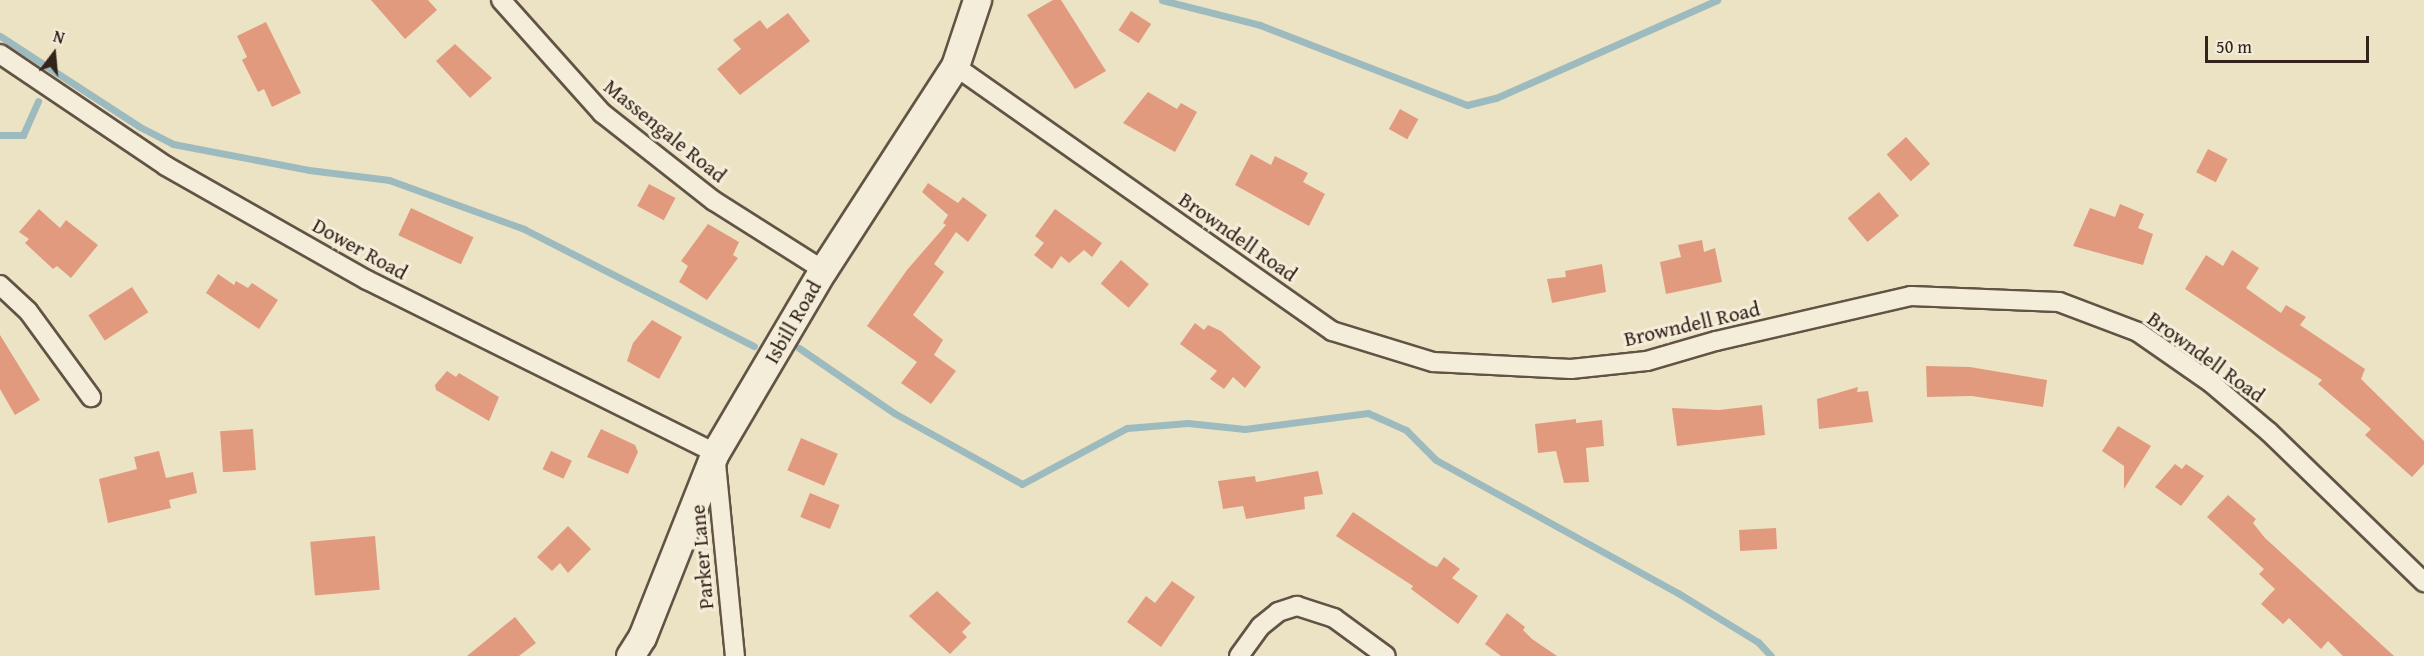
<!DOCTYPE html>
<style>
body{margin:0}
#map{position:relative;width:2424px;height:656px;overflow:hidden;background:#ece3c4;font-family:"Gentium Book Plus",serif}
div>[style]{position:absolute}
.stream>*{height:7px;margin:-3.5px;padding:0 3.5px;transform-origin:3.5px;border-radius:3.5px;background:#9dbbbf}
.building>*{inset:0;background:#e29a7f;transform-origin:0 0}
.roads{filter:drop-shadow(2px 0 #625345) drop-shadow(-2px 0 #625345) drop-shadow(0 2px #625345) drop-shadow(0 -2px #625345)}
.street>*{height:18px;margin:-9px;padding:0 9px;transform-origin:9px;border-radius:9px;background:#f3edd9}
.secondary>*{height:27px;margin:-13.5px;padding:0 13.5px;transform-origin:13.5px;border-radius:13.5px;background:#f3edd9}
span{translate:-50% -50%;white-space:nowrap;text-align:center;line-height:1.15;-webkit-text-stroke:6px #f3edd9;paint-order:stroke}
.street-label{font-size:21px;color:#34231b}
.north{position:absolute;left:24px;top:24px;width:60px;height:60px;-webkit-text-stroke:4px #f3edd9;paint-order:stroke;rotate:16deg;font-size:16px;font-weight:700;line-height:24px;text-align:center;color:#34231b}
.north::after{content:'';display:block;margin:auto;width:21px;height:27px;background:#34231b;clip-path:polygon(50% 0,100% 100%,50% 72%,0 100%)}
.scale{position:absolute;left:2205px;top:36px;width:164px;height:27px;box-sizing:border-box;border:3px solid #34231b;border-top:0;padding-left:8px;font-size:18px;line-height:21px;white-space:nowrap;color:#34231b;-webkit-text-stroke:4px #f3edd9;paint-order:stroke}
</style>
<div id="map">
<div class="stream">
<i style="left:1162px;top:0;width:101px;rotate:14.3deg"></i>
<i style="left:1260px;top:25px;width:222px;rotate:21.1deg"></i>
<i style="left:1467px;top:105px;width:30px;rotate:-14deg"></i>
<i style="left:1496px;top:98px;width:242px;rotate:-23.9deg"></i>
<i style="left:0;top:36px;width:167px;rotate:33deg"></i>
<i style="left:140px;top:127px;width:37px;rotate:27deg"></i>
<i style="left:173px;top:144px;width:138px;rotate:10.8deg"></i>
<i style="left:309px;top:170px;width:81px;rotate:7.1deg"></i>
<i style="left:389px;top:180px;width:144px;rotate:19.9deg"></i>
<i style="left:524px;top:229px;width:258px;rotate:27deg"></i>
<i style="left:0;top:135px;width:23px"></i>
<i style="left:23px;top:135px;width:37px;rotate:-66deg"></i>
<i style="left:799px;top:348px;width:115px;rotate:34.4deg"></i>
<i style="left:894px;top:413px;width:146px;rotate:29deg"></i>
<i style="left:1022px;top:484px;width:119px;rotate:-28.1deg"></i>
<i style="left:1127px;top:428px;width:61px;rotate:-4.7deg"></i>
<i style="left:1188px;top:423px;width:57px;rotate:6deg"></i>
<i style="left:1245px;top:429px;width:124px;rotate:-7.4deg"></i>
<i style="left:1368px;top:413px;width:42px;rotate:24.1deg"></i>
<i style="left:1406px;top:430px;width:42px;rotate:45deg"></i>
<i style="left:1436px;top:460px;width:276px;rotate:28.8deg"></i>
<i style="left:1678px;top:593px;width:94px;rotate:31.5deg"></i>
<i style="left:1758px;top:642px;width:19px;rotate:47deg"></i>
</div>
<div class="building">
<i style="clip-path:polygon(371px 0,428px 0,437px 10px,405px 39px)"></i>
<i style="clip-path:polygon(1053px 0,1061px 0,1106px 71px,1075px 89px,1027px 15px)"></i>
<i style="left:1131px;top:11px;width:24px;height:23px;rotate:33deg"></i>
<i style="clip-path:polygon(788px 13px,810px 41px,740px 95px,717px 69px,741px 49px,733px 40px,760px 20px,767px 29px)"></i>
<i style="clip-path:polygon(266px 22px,301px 93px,272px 107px,264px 89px,258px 92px,242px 60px,247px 57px,237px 36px)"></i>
<i style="clip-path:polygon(455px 44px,492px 78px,470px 98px,436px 61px)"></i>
<i style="clip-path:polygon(1148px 92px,1177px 109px,1181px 103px,1197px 112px,1175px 152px,1123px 123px)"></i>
<i style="left:1400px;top:109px;width:21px;height:23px;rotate:29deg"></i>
<i style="left:1906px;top:137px;width:36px;height:26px;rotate:48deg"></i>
<i style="left:2208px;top:149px;width:22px;height:26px;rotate:27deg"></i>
<i style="clip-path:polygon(1251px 154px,1271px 165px,1275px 156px,1308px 173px,1303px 182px,1325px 194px,1309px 226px,1235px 185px)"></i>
<i style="clip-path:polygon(928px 183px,958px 203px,963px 197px,987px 215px,968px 242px,956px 232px,934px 264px,944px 272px,913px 315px,943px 340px,934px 355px,956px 371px,931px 404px,901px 383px,917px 362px,867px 326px,907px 270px,946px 225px,943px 223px,948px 215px,922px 192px)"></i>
<i style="left:649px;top:184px;width:30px;height:25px;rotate:28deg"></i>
<i style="left:1879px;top:192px;width:31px;height:41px;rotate:50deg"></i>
<i style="clip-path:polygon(2120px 204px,2144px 214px,2138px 228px,2153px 234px,2143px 265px,2073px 246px,2090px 208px,2115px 217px)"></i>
<i style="left:411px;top:208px;width:69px;height:30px;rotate:25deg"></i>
<i style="clip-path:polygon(39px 209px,60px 228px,66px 220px,98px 245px,71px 278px,57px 266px,53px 269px,25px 243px,29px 239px,19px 232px)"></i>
<i style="clip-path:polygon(1055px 209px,1102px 243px,1092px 257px,1084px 250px,1069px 263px,1061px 256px,1052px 269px,1034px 255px,1044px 243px,1035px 236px)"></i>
<i style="clip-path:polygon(708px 224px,739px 242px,733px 255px,738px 258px,707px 300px,679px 282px,688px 266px,681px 261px)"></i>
<i style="clip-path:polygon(1702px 240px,1704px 252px,1715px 248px,1722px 282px,1666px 294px,1660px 262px,1681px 257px,1678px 245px)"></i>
<i style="clip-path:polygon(2232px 250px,2259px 268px,2246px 288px,2281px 313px,2286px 305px,2306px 317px,2300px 325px,2365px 369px,2361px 379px,2424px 441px,2424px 464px,2412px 477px,2365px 435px,2371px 429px,2318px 384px,2322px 380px,2185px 289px,2206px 255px,2223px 266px)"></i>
<i style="left:1121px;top:260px;width:37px;height:31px;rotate:41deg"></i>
<i style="clip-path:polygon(1602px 264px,1606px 292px,1552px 303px,1547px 279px,1566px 277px,1565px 271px)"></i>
<i style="clip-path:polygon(218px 274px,234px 285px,236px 281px,248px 288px,252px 283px,278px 300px,259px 329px,206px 293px)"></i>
<i style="left:132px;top:287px;width:30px;height:52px;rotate:57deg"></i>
<i style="clip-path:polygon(652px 320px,682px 337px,659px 379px,627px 361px,633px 343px)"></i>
<i style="clip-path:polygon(1195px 323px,1204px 330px,1208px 325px,1221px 331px,1261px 367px,1245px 388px,1233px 377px,1224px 389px,1210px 379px,1217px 371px,1180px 344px)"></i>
<i style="clip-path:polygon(0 335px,40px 400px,15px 415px,0 389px)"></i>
<i style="clip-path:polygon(1926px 366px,1970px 367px,2047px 380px,2043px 407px,1972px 396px,1927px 397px)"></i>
<i style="clip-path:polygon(447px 371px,456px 377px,459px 373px,499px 397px,489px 421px,436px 390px,435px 385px)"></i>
<i style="clip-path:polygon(1858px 387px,1857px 392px,1868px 391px,1873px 422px,1819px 429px,1817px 399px)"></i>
<i style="clip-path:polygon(1762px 405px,1765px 435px,1677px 446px,1672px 408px,1719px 410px)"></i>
<i style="clip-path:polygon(1576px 419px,1576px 423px,1602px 420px,1604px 446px,1586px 448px,1589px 482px,1564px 483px,1556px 451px,1538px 453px,1535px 424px)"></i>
<i style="clip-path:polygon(2118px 426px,2151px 446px,2124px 489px,2124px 466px,2102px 451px)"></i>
<i style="left:253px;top:429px;width:41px;height:33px;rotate:86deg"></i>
<i style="clip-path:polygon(601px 429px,635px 445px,638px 452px,628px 474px,587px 457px)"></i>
<i style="left:801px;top:438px;width:40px;height:35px;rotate:23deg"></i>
<i style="clip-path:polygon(159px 451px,166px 478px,193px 472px,197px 493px,169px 500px,171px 508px,108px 523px,99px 479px,137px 469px,134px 457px)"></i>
<i style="left:551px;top:451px;width:23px;height:20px;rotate:25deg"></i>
<i style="clip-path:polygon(2175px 464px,2182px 469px,2186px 464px,2204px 476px,2181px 506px,2155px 487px)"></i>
<i style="clip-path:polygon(1318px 471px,1323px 494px,1304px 497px,1305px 509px,1246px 519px,1243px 506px,1223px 509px,1218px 481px,1255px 476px,1256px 482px)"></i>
<i style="left:810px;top:493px;width:32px;height:26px;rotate:22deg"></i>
<i style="clip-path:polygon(2228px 495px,2256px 519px,2253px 523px,2265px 538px,2394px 656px,2343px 656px,2328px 641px,2321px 649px,2289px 618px,2283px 624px,2261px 604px,2275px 589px,2259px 574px,2264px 569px,2207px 517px)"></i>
<i style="clip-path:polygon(1353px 512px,1430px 564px,1437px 567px,1444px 557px,1460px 569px,1452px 578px,1478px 596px,1458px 624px,1411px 589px,1413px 586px,1336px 536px)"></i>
<i style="clip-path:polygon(568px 526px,591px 549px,568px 573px,560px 563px,552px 571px,537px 557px)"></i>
<i style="left:1776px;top:528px;width:21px;height:37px;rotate:87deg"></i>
<i style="left:375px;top:536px;width:54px;height:65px;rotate:85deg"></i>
<i style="clip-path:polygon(1172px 581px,1195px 597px,1161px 647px,1127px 622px,1146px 596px,1155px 603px)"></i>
<i style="clip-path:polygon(937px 591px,971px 623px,962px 632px,967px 637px,950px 654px,909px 616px)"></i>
<i style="clip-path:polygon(1507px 613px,1525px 627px,1523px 630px,1532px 639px,1557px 656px,1501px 656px,1485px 644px)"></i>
<i style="clip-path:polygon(515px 617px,536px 643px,519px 656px,467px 656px)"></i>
</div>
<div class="roads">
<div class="street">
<i style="left:501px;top:0;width:152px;rotate:48.2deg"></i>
<i style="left:602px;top:113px;width:142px;rotate:38.2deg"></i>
<i style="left:714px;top:201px;width:129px;rotate:32.3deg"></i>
<i style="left:0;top:54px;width:200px;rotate:34deg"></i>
<i style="left:166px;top:166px;width:231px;rotate:29.6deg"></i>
<i style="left:367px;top:280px;width:389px;rotate:26.4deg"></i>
<i style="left:715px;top:453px;width:204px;rotate:84.4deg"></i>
<i style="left:955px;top:66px;width:461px;rotate:35.1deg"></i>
<i style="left:1332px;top:331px;width:106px;rotate:17.1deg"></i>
<i style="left:1433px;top:362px;width:138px;rotate:2.9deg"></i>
<i style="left:1571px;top:369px;width:76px;rotate:-6deg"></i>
<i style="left:1647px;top:361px;width:72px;rotate:-16.2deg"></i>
<i style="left:1716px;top:341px;width:200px;rotate:-13deg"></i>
<i style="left:1911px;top:296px;width:148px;rotate:2.3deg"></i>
<i style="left:2059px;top:302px;width:85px;rotate:20.8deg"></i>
<i style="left:2138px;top:332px;width:89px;rotate:34.9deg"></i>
<i style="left:2211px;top:383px;width:76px;rotate:40.2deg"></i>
<i style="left:2269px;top:432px;width:216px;rotate:44.1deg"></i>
<i style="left:0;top:285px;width:38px;rotate:43deg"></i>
<i style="left:28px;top:311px;width:107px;rotate:53.8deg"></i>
<i style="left:1239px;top:656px;width:37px;rotate:-54deg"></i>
<i style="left:1261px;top:626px;width:22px;rotate:-39deg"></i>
<i style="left:1278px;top:612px;width:20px;rotate:-18deg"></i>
<i style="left:1297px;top:606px;width:39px;rotate:18deg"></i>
<i style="left:1334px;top:618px;width:64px;rotate:36.2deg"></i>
</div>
<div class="secondary">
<i style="left:630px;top:656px;width:22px;rotate:-58deg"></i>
<i style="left:642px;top:637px;width:198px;rotate:-68.4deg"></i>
<i style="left:715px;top:453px;width:212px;rotate:-59.5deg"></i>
<i style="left:823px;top:270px;width:243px;rotate:-57.1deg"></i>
<i style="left:955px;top:66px;width:70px;rotate:-71.6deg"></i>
</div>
</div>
<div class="street-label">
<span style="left:665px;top:131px;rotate:39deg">Massengale Road</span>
<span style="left:1238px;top:237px;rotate:35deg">Browndell Road</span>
<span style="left:360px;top:249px;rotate:29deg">Dower Road</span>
<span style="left:793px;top:322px;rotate:-60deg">Isbill Road</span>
<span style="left:1692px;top:324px;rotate:-13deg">Browndell Road</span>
<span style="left:2206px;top:357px;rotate:36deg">Browndell Road</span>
<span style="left:702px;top:557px;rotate:-95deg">Parker Lane</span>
</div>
<div class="north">N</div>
<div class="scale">50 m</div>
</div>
